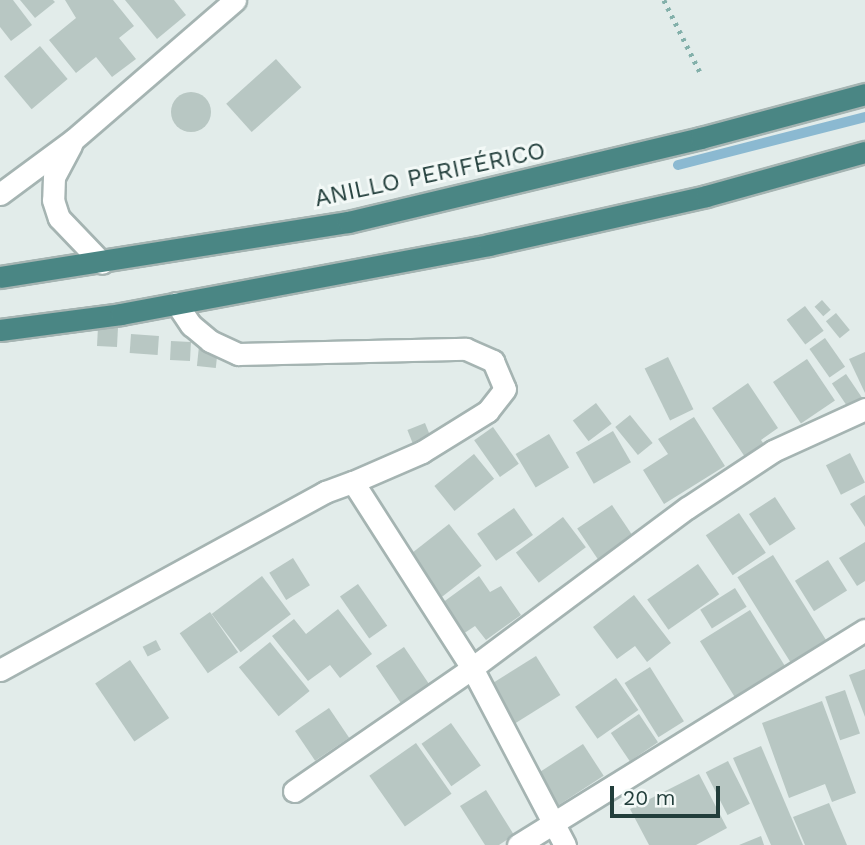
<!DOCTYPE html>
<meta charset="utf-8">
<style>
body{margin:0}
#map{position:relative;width:865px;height:845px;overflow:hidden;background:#e2ecea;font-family:"Work Sans",sans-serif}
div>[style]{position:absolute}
.stream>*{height:10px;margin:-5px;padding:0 5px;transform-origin:5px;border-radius:5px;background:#8bb9d1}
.building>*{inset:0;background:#b8c7c3;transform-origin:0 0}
.round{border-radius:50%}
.path>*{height:4.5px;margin-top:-2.25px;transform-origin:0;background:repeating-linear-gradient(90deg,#83b0aa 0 3.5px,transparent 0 8.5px)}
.roads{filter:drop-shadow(2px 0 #a5b4b2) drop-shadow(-2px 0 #a5b4b2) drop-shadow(0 2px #a5b4b2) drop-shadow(0 -2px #a5b4b2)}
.minor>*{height:21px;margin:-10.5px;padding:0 10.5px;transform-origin:10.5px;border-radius:10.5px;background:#fff}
.trunk>*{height:21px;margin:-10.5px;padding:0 10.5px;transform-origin:10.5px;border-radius:10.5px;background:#4a8684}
span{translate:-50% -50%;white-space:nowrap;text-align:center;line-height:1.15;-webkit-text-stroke:6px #f3f9f7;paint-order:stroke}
.street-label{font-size:24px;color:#223e3b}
.scale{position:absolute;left:610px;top:786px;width:110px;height:32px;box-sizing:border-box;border:4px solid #223e3b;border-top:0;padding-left:9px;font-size:21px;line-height:24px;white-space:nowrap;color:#223e3b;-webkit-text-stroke:5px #f3f9f7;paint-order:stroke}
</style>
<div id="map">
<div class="stream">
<i style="left:678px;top:165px;width:193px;rotate:-14.4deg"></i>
</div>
<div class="building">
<i style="clip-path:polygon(0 0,13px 0,32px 25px,11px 41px,0 27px)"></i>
<i style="clip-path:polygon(20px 0,53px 0,55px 2px,35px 18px)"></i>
<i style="clip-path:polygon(65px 0,113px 0,134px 26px,119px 38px,136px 59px,112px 77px,96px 57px,76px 73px,49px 40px,76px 18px)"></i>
<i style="clip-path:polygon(125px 0,174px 0,186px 15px,157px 39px)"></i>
<i style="left:40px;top:46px;width:43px;height:47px;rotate:50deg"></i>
<i style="left:276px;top:59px;width:38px;height:67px;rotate:48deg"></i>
<i class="round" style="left:171px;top:92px;width:40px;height:40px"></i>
<i style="left:822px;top:300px;width:13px;height:10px;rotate:48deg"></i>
<i style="left:805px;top:306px;width:31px;height:23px;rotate:53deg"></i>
<i style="left:836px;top:313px;width:22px;height:13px;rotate:51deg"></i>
<i style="left:98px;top:327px;width:20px;height:19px;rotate:3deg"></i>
<i style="left:131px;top:334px;width:28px;height:19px;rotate:4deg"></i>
<i style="left:825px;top:338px;width:35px;height:19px;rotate:55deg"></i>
<i style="left:171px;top:341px;width:20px;height:19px;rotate:3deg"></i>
<i style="left:199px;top:346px;width:19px;height:20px;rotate:6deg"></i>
<i style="clip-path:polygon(865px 352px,865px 393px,849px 359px)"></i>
<i style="left:668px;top:357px;width:58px;height:26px;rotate:64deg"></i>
<i style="left:807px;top:359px;width:50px;height:41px;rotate:56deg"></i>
<i style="left:846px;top:374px;width:30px;height:17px;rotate:56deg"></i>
<i style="clip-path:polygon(748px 383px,778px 428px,761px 440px,766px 447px,747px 460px,712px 408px)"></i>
<i style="left:596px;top:403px;width:26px;height:29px;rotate:53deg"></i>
<i style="left:630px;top:415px;width:36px;height:19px;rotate:51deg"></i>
<i style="clip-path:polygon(694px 417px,725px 466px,664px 504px,643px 470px,668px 454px,658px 439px)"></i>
<i style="left:425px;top:423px;width:16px;height:19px;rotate:68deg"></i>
<i style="left:493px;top:427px;width:45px;height:23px;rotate:55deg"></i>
<i style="left:613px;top:431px;width:36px;height:43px;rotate:60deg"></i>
<i style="left:549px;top:434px;width:39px;height:39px;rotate:59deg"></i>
<i style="left:850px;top:453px;width:33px;height:27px;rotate:63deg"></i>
<i style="left:474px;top:454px;width:32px;height:51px;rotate:51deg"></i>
<i style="clip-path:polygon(865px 495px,865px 527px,850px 504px)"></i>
<i style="left:775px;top:497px;width:38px;height:31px;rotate:57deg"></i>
<i style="left:612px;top:505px;width:40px;height:42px;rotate:56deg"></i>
<i style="left:514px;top:508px;width:33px;height:45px;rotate:55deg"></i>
<i style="left:739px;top:513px;width:48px;height:40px;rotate:56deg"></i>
<i style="left:563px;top:517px;width:38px;height:59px;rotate:53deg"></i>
<i style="left:449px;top:524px;width:53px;height:53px;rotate:52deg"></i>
<i style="clip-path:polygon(865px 542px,865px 581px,857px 586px,839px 558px)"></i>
<i style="left:773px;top:555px;width:104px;height:42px;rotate:58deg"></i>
<i style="left:293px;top:558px;width:32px;height:28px;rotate:58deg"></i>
<i style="left:828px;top:560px;width:36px;height:39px;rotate:58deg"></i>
<i style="left:698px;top:564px;width:37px;height:62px;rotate:55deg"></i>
<i style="left:262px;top:576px;width:48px;height:63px;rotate:53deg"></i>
<i style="clip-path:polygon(479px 576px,490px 592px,501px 586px,521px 615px,486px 640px,475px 626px,463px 634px,442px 603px)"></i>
<i style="left:358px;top:584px;width:51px;height:22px;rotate:55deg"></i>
<i style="left:735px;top:588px;width:22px;height:41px;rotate:58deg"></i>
<i style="clip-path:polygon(634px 595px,671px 643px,647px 662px,635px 646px,617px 659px,593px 627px)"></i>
<i style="clip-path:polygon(338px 609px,372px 654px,340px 678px,330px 665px,308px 681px,272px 636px,294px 619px,306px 634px)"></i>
<i style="left:750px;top:610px;width:71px;height:59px;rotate:58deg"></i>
<i style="left:210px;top:612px;width:49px;height:37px;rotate:55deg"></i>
<i style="left:156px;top:640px;width:11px;height:15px;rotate:63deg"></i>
<i style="left:270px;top:642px;width:63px;height:40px;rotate:51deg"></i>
<i style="left:404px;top:647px;width:52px;height:34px;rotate:56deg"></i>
<i style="left:536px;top:656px;width:46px;height:55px;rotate:58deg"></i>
<i style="left:130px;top:660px;width:70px;height:42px;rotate:56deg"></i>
<i style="left:650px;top:667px;width:64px;height:30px;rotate:58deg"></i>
<i style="clip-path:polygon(865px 669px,865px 717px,849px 675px)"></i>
<i style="left:616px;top:678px;width:39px;height:50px;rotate:55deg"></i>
<i style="left:845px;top:690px;width:46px;height:21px;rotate:71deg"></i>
<i style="clip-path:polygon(822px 701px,856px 793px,832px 802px,825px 784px,789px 798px,762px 723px)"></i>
<i style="left:329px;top:708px;width:36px;height:41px;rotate:56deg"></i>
<i style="left:639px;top:714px;width:34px;height:34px;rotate:56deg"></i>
<i style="left:451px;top:723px;width:52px;height:36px;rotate:55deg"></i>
<i style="left:416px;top:743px;width:62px;height:57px;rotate:55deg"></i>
<i style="left:583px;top:744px;width:38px;height:56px;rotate:57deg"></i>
<i style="clip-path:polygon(761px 746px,803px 845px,771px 845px,733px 758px)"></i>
<i style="left:728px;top:761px;width:48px;height:25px;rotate:63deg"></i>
<i style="clip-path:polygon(699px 774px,727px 828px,696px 845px,649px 845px,630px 809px)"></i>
<i style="clip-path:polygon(486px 790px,514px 835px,499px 845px,485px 845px,460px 806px)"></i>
<i style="clip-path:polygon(829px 803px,847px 845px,805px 845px,793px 817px)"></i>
<i style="clip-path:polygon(761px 836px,764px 845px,739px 845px)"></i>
</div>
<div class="path">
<i style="left:664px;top:0;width:80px;rotate:63.4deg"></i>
</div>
<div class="roads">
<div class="minor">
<i style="left:71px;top:145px;width:36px;rotate:118deg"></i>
<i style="left:54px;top:177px;width:23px;rotate:92deg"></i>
<i style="left:53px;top:200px;width:19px;rotate:72deg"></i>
<i style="left:59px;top:218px;width:62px;rotate:46.3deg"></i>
<i style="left:0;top:194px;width:91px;rotate:-36.5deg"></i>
<i style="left:73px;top:140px;width:214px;rotate:-40.8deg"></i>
<i style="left:176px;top:303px;width:27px;rotate:56deg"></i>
<i style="left:191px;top:325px;width:25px;rotate:40deg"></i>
<i style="left:210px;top:341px;width:31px;rotate:25deg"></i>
<i style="left:238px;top:354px;width:228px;rotate:-1.3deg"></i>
<i style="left:466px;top:349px;width:30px;rotate:24deg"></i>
<i style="left:493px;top:361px;width:30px;rotate:67deg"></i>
<i style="left:505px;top:389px;width:28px;rotate:128deg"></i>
<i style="left:488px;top:411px;width:78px;rotate:148.2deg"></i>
<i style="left:422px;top:452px;width:75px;rotate:156.5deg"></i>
<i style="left:0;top:670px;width:371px;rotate:-28.7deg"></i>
<i style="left:325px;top:492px;width:30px;rotate:-20deg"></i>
<i style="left:353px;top:482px;width:221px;rotate:57.4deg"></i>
<i style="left:472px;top:668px;width:200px;rotate:62.3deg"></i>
<i style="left:294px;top:791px;width:216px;rotate:-34.6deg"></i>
<i style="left:472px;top:668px;width:268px;rotate:-36.7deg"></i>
<i style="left:687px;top:508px;width:103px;rotate:-33.5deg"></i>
<i style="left:773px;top:451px;width:101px;rotate:-24.5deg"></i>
<i style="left:518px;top:845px;width:408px;rotate:-31.8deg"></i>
</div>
<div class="trunk">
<i style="left:0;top:277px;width:352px;rotate:-9deg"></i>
<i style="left:348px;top:222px;width:363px;rotate:-13.4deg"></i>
<i style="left:701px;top:138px;width:170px;rotate:-15deg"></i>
<i style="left:0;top:330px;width:122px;rotate:-7.5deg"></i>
<i style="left:121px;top:314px;width:374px;rotate:-10.6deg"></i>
<i style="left:489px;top:245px;width:222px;rotate:-12.7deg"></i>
<i style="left:706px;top:196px;width:165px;rotate:-15.5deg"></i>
</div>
</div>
<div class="street-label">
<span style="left:430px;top:175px;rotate:-12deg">ANILLO PERIFÉRICO</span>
</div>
<div class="scale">20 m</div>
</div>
